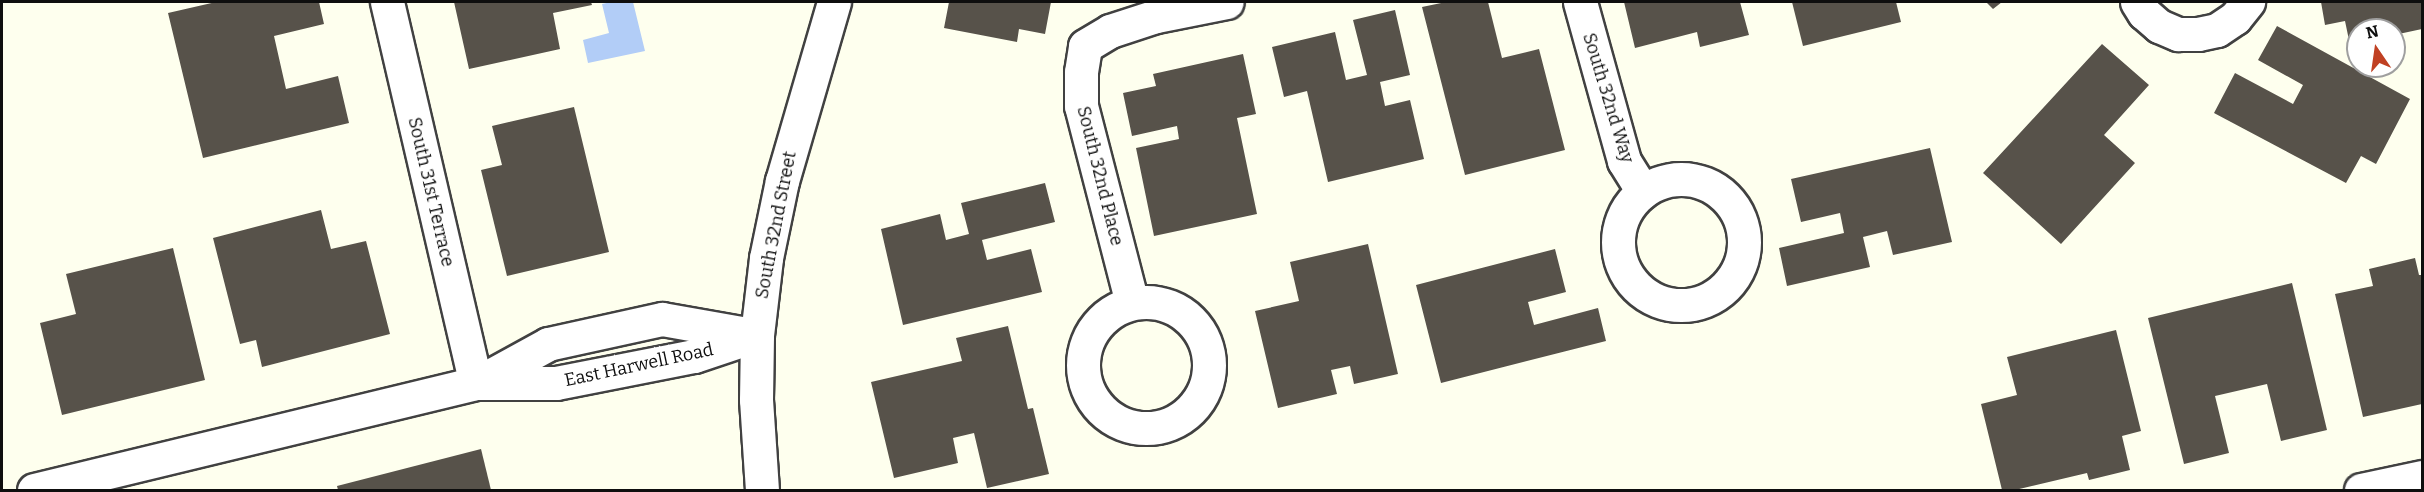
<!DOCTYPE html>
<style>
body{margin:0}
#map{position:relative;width:2424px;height:492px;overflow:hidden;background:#feffee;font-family:Bitter,serif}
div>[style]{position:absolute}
.water>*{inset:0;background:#b2cdf7}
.building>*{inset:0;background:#57524a}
.roads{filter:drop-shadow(2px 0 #414141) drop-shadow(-2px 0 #414141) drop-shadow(0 2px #414141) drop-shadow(0 -2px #414141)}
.minor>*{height:33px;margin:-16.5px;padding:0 16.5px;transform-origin:16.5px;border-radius:16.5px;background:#fff}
.minor>.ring{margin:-16.5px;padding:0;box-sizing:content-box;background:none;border:33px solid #fff;border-radius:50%}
span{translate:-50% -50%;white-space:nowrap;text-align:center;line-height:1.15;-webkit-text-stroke:6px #fff;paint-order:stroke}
.street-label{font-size:18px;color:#0e0e0e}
.frame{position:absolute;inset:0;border:3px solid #0e0e0e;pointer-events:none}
.north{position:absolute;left:2346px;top:18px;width:60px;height:60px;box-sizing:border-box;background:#fff;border:2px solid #9f9f9f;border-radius:50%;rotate:347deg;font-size:16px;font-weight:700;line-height:24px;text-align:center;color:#0e0e0e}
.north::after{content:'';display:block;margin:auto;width:21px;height:27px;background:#c04123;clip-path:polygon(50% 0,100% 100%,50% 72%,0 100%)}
</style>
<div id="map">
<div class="water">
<i style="clip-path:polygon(611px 2px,633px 2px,645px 51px,588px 63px,583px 40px,609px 33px,602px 4px)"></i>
</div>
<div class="building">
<i style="clip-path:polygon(216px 2px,319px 2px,324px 24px,274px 36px,286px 89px,338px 76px,349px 123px,203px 158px,168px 13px)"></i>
<i style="clip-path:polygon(454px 2px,591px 2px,592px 5px,553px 13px,560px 49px,469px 69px)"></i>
<i style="clip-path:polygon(949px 2px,1051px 2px,1045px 34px,1019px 29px,1017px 42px,944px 28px)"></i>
<i style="clip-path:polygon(1446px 2px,1488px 2px,1502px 58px,1539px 49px,1565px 150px,1465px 175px,1422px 7px)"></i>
<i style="clip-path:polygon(1624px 2px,1740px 2px,1749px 35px,1700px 47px,1697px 32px,1635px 48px)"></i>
<i style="clip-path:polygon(1792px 2px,1896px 2px,1901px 22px,1803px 46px)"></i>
<i style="clip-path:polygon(1986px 2px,2002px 2px,1993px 9px)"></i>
<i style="clip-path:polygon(2321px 2px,2422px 2px,2422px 29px,2394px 35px,2394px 30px,2358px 30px,2358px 43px,2350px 45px,2345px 21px,2325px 25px)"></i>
<i style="clip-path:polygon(1395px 10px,1410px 75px,1380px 82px,1385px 106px,1410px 100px,1424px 159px,1328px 182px,1307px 91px,1284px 97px,1272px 47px,1335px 32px,1346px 80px,1367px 75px,1353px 20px)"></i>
<i style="clip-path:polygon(2277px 26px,2410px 99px,2376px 164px,2361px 156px,2346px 183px,2214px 113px,2235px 73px,2293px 104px,2303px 85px,2258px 60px)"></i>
<i style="clip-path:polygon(2102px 44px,2149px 85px,2104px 135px,2135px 163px,2061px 244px,1983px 173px)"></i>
<i style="clip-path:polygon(1243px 54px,1256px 114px,1237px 118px,1257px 214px,1154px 236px,1136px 148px,1179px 139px,1177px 126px,1132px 136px,1123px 93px,1156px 86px,1153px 74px)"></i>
<i style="clip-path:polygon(574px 107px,609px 252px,507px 276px,481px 170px,502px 165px,492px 126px)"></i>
<i style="clip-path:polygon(1930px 148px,1952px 242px,1893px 255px,1887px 231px,1863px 237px,1870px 267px,1787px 286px,1779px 248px,1844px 233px,1840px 213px,1801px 222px,1791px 179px)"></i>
<i style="clip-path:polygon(1045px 183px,1055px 222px,982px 240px,987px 260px,1031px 249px,1042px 292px,903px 325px,881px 229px,940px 214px,946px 240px,969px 234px,961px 203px)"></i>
<i style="clip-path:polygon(321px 210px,331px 249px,366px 241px,390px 334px,262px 367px,256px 340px,240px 344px,213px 238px)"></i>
<i style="clip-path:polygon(1368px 244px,1398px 374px,1354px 384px,1350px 366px,1331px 370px,1337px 394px,1278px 408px,1255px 311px,1299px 301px,1290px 262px)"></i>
<i style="clip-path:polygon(173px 248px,205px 380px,62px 415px,40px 323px,76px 314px,66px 274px)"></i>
<i style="clip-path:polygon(1555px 249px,1566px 292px,1528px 302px,1534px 325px,1598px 308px,1606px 341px,1441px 383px,1416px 285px)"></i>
<i style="clip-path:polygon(2415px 258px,2419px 275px,2422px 275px,2422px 404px,2363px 417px,2335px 294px,2373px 286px,2369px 269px)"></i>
<i style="clip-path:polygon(2292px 283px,2327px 430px,2281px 441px,2267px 384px,2215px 396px,2229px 453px,2184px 464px,2148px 318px)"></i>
<i style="clip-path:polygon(1008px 326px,1028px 409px,1033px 408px,1049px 474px,987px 488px,974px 433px,953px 438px,958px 463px,894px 478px,871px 382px,962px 361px,956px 338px)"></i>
<i style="clip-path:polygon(2116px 330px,2141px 431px,2122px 436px,2130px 470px,2089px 480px,2087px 473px,2015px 490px,2002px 490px,1981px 404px,2017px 395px,2007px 357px)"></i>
<i style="clip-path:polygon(481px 449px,491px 490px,338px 490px,337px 486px)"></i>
</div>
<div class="roads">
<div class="minor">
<i style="left:387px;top:2px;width:391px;rotate:76.9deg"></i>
<i style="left:1580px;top:2px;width:165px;rotate:74.5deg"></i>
<i style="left:1624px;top:161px;width:36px;rotate:58deg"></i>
<i style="left:2137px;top:2px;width:13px;rotate:58deg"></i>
<i style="left:2144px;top:13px;width:20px;rotate:41deg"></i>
<i style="left:2159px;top:26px;width:21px;rotate:23deg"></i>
<i style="left:2178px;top:34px;width:20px"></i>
<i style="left:2198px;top:34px;width:19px;rotate:-12deg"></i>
<i style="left:2217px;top:30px;width:22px;rotate:-34deg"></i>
<i style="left:2235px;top:18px;width:21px;rotate:-51deg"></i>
<i class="ring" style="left:1618px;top:179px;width:93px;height:93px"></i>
<i class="ring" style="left:1083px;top:302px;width:93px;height:93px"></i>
<i style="left:1132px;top:303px;width:203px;rotate:-104.5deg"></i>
<i style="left:1081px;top:106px;width:34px;rotate:-90deg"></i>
<i style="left:1081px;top:72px;width:26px;rotate:-81deg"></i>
<i style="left:1085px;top:46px;width:29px;rotate:-31deg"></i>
<i style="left:1110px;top:31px;width:48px;rotate:-18.1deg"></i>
<i style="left:1156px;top:16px;width:72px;rotate:-11.2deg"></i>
<i style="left:479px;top:382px;width:79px;rotate:-28.8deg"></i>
<i style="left:548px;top:344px;width:117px;rotate:-12.4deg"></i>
<i style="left:662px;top:319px;width:92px;rotate:10deg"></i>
<i style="left:34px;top:490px;width:455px;rotate:-13.6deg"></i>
<i style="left:476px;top:383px;width:80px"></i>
<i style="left:556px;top:383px;width:141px;rotate:-11.1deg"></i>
<i style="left:694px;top:356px;width:66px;rotate:-18.4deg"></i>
<i style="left:762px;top:490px;width:90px;rotate:-93.8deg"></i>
<i style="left:756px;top:400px;width:65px;rotate:-89.1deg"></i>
<i style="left:757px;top:335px;width:78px;rotate:-83.3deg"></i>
<i style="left:766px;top:258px;width:79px;rotate:-78.3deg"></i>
<i style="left:782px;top:181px;width:186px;rotate:-73.8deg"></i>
<i style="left:2361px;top:490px;width:62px;rotate:-12deg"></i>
</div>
</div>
<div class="street-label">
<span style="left:1608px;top:98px;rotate:73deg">South 32nd Way</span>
<span style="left:1100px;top:176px;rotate:76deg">South 32nd Place</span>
<span style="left:431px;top:192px;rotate:77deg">South 31st Terrace</span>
<span style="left:776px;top:225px;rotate:-79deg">South 32nd Street</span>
<span style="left:639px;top:365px;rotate:-12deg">East Harwell Road</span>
</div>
<div class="frame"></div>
<div class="north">N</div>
</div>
